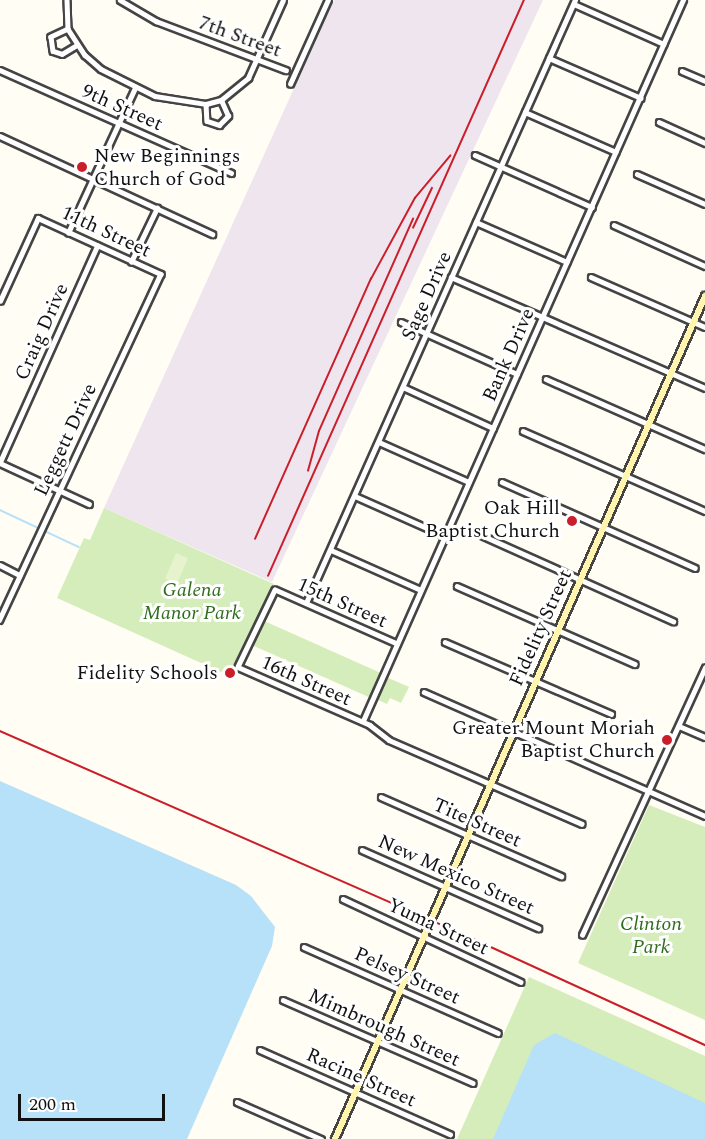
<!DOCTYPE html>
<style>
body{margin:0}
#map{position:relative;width:705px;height:1139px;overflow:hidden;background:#fffdf4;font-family:Spectral,serif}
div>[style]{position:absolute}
.industrial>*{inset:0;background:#eee5ef}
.green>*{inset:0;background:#d5edba;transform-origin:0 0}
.pitch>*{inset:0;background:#e6f3cd;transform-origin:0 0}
.water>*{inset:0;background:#b6e1f9}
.stream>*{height:1.5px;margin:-0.75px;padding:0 0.75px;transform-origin:0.75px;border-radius:0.75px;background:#b6e1f9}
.roads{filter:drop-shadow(2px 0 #444) drop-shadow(-2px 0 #444) drop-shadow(0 2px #444) drop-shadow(0 -2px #444)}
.minor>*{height:4.5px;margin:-2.25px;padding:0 2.25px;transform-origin:2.25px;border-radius:2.25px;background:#fff}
.secondary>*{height:6px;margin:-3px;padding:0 3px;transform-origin:3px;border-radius:3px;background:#fff5af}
.rail>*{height:1.5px;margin:-0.75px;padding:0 0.75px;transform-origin:0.75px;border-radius:0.75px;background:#ca1f2a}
.dots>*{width:16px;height:16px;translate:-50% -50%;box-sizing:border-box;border:3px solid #fff;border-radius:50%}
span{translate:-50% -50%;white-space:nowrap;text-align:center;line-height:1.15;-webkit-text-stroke:6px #fff;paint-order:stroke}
.street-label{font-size:20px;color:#111}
.poi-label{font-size:20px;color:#111}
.left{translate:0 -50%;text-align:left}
.right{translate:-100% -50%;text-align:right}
.park-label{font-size:20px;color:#2e6d1c;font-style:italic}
.scale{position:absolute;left:18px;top:1094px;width:147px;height:27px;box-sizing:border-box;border:3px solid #111;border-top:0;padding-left:8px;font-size:18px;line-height:21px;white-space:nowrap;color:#111;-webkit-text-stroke:4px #fff;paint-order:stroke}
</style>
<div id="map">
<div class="industrial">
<i style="clip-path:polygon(334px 0,543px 0,272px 582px,104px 508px)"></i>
</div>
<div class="green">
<i style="clip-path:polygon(104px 508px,274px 584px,239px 662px,221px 672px,57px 598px,84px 538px,90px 540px)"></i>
<i style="left:262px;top:620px;width:130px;height:27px;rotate:24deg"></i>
<i style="clip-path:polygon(386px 677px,409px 687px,401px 703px,390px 698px,387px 704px,376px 699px)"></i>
<i style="clip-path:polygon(649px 805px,705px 827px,705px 1020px,578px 963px)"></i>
<i style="clip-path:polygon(529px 977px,705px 1056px,705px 1139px,457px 1139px)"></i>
</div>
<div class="pitch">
<i style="left:176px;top:553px;width:13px;height:28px;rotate:23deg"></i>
</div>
<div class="water">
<i style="clip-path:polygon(0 781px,236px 885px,251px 896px,275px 927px,272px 946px,187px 1139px,0 1139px)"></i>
<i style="clip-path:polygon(555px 1033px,705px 1103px,705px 1139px,493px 1139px,534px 1045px)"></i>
</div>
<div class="stream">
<i style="left:0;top:510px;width:87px;rotate:25.1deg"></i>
</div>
<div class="roads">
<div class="minor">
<i style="left:67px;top:0;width:29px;rotate:88deg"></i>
<i style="left:68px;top:29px;width:31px;rotate:57deg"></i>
<i style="left:85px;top:55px;width:21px;rotate:41deg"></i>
<i style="left:101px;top:69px;width:60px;rotate:26.6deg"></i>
<i style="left:155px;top:96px;width:52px;rotate:8.9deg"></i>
<i style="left:206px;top:104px;width:16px;rotate:-15deg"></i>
<i style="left:221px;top:100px;width:35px;rotate:-39deg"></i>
<i style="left:248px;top:78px;width:85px;rotate:-65.8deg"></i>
<i style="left:120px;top:0;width:42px;rotate:30.3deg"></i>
<i style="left:156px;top:21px;width:139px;rotate:20.7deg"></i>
<i style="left:574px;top:4px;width:98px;rotate:24deg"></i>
<i style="left:68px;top:29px;width:19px;rotate:155deg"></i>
<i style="left:51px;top:37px;width:14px;rotate:82deg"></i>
<i style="left:53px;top:51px;width:9px;rotate:18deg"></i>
<i style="left:62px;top:54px;width:17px;rotate:-31deg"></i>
<i style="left:549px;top:58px;width:100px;rotate:23.5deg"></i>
<i style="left:0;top:70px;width:253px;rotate:24deg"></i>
<i style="left:682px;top:71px;width:25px;rotate:23deg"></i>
<i style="left:290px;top:84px;width:92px;rotate:-65.7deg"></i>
<i style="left:206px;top:104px;width:17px;rotate:87deg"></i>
<i style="left:207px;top:121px;width:13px;rotate:18deg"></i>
<i style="left:219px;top:125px;width:13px;rotate:-45deg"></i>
<i style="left:228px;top:116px;width:17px;rotate:-114deg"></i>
<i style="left:525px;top:112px;width:99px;rotate:23.7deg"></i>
<i style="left:659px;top:122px;width:51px;rotate:24.5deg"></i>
<i style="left:0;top:136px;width:234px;rotate:24.8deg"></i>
<i style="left:475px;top:155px;width:128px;rotate:24deg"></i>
<i style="left:637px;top:174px;width:74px;rotate:23.8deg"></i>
<i style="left:476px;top:222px;width:99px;rotate:23.7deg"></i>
<i style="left:614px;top:225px;width:100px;rotate:24.3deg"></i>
<i style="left:68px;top:233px;width:160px;rotate:-65.2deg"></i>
<i style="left:131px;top:262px;width:60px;rotate:-64.3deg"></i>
<i style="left:451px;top:277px;width:277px;rotate:23.6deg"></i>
<i style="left:591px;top:277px;width:124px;rotate:23.7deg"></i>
<i style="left:0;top:301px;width:91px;rotate:-65.4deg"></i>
<i style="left:38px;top:218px;width:135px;rotate:24.5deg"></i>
<i style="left:161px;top:274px;width:382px;rotate:115deg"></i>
<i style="left:401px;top:322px;width:127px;rotate:24.1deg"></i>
<i style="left:546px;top:379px;width:174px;rotate:23.8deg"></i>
<i style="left:403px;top:387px;width:99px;rotate:24.5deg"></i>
<i style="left:523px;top:431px;width:199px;rotate:23.7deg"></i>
<i style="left:379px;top:442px;width:98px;rotate:24deg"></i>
<i style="left:0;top:462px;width:237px;rotate:-65.8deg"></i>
<i style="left:0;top:463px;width:98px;rotate:24.7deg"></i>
<i style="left:502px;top:482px;width:211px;rotate:24deg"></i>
<i style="left:355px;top:496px;width:98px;rotate:24deg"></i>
<i style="left:479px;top:534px;width:213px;rotate:24.2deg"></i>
<i style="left:331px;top:550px;width:98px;rotate:24deg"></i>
<i style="left:0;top:565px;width:22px;rotate:27deg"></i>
<i style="left:457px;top:586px;width:194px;rotate:23.7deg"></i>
<i style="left:306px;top:603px;width:660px;rotate:-65.96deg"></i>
<i style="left:445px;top:642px;width:181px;rotate:23.4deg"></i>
<i style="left:397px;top:644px;width:133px;rotate:-156.1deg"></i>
<i style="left:275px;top:590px;width:85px;rotate:115.7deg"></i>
<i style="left:238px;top:667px;width:144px;rotate:23.7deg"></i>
<i style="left:370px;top:725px;width:24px;rotate:38deg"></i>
<i style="left:389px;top:740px;width:210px;rotate:23.5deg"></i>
<i style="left:424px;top:692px;width:307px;rotate:23.8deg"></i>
<i style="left:363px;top:721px;width:789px;rotate:-66.07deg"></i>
<i style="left:679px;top:726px;width:28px;rotate:23deg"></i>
<i style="left:381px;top:797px;width:197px;rotate:23.7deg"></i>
<i style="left:362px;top:850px;width:193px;rotate:23.9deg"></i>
<i style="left:343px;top:899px;width:196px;rotate:25deg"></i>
<i style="left:582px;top:935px;width:294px;rotate:-65.3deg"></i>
<i style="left:304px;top:947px;width:212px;rotate:23.9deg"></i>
<i style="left:283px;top:1000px;width:207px;rotate:23.6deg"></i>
<i style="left:260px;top:1050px;width:208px;rotate:23.9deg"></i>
<i style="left:237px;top:1102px;width:92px;rotate:23.8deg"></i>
</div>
<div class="secondary">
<i style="left:335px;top:1139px;width:921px;rotate:-66.3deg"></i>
</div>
</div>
<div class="rail">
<i style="left:413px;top:228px;width:44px;rotate:-64.6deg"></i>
<i style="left:308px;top:471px;width:41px;rotate:-74.6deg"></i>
<i style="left:319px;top:431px;width:232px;rotate:-66.1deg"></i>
<i style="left:255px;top:539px;width:285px;rotate:-66deg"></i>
<i style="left:371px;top:279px;width:92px;rotate:-61.5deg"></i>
<i style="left:415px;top:198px;width:55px;rotate:-50.2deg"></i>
<i style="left:268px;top:576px;width:630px;rotate:-66.04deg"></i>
<i style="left:0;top:731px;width:510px;rotate:23.7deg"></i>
<i style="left:467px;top:936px;width:262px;rotate:24.6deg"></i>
</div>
<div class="dots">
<i style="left:82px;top:167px;background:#ca1f2a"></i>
<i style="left:572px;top:521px;background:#ca1f2a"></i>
<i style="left:230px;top:673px;background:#ca1f2a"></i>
<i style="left:667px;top:740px;background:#ca1f2a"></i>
</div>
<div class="street-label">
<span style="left:240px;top:37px;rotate:20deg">7th Street</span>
<span style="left:122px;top:108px;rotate:24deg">9th Street</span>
<span style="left:106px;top:232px;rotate:25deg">11th Street</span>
<span style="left:427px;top:296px;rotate:-66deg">Sage Drive</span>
<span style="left:42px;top:332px;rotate:-66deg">Craig Drive</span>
<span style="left:509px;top:355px;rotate:-66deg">Bank Drive</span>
<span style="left:66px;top:440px;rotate:-65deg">Leggett Drive</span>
<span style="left:342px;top:603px;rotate:24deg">15th Street</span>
<span style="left:541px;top:628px;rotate:-66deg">Fidelity Street</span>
<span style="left:306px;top:681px;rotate:24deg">16th Street</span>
<span style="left:477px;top:823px;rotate:24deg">Tite Street</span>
<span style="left:456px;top:875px;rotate:24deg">New Mexico Street</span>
<span style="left:438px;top:927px;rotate:25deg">Yuma Street</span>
<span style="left:407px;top:976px;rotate:24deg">Pelsey Street</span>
<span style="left:384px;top:1028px;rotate:24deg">Mimbrough Street</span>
<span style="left:361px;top:1078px;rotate:24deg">Racine Street</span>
</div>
<div class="poi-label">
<span class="left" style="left:94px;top:168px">New Beginnings<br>Church of God</span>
<span class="right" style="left:560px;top:520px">Oak Hill<br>Baptist Church</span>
<span class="right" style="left:218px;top:673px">Fidelity Schools</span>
<span class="right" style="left:655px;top:740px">Greater Mount Moriah<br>Baptist Church</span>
</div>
<div class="park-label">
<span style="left:192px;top:602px">Galena<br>Manor Park</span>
<span style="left:651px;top:936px">Clinton<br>Park</span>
</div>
<div class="scale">200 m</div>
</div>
